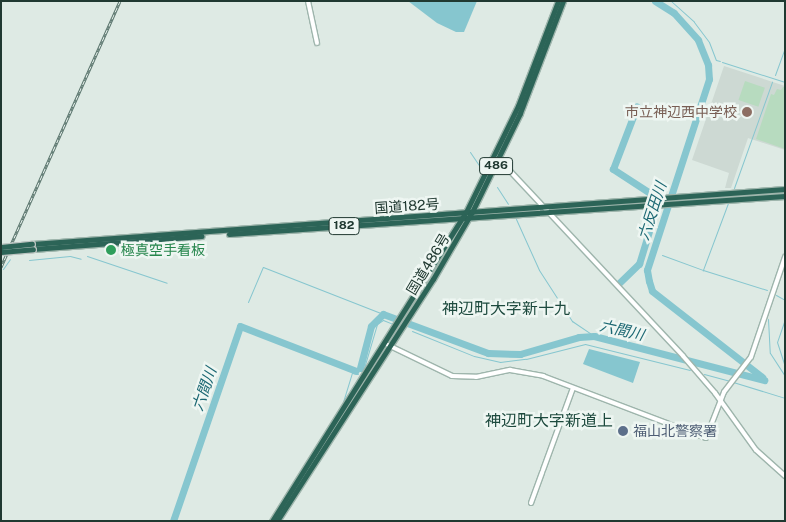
<!DOCTYPE html>
<meta charset="utf-8">
<style>
body{margin:0}
#map{position:relative;width:786px;height:522px;overflow:hidden;background:#deeae4;font-family:"Public Sans","Noto Sans JP",sans-serif}
div>[style]{position:absolute}
.built>*{inset:0;background:#cdd9d3}
.green>*{inset:0;background:#b7dbbf;transform-origin:0 0}
.water>*{inset:0;background:#86c6cf}
.stream>*{height:1px;margin:-0.5px;padding:0 0.5px;transform-origin:0.5px;border-radius:0.5px;background:#86c6cf}
.river>*{height:7px;margin:-3.5px;padding:0 3.5px;transform-origin:3.5px;border-radius:3.5px;background:#86c6cf}
.roads{filter:drop-shadow(1px 0 #9eb5ac) drop-shadow(-1px 0 #9eb5ac) drop-shadow(0 1px #9eb5ac) drop-shadow(0 -1px #9eb5ac)}
.secondary>*{height:4px;margin:-2px;padding:0 2px;transform-origin:2px;border-radius:2px;background:#fff}
.highway>*{height:5px;margin:-2.5px;padding:0 2.5px;transform-origin:2.5px;border-radius:2.5px;background:#2c6457}
.rail>*{height:3px;margin-top:-1.5px;transform-origin:0;background:repeating-linear-gradient(90deg,#eef6f2 0 4px,#5a756d 0 8px);box-sizing:border-box;border-block:1px solid #5a756d}
.bridges{filter:drop-shadow(1px 0 #bcc4c1) drop-shadow(-1px 0 #bcc4c1) drop-shadow(0 1px #bcc4c1) drop-shadow(0 -1px #bcc4c1)}
.highway-bridge>*{height:5px;margin:-2.5px;padding:0 2.5px;transform-origin:2.5px;border-radius:2.5px;background:#2c6457}
.dots>*{width:14px;height:14px;translate:-50% -50%;box-sizing:border-box;border:2px solid #eef6f2;border-radius:50%}
span{translate:-50% -50%;white-space:nowrap;text-align:center;line-height:1.15;-webkit-text-stroke:5px #eef6f2;paint-order:stroke}
.shield-label span{padding:1px 4px;background:#eef6f2;border:1px solid;border-radius:4px;-webkit-text-stroke-width:0}
.shield-label{font-size:12px;color:#203931;font-weight:700}
.education-label{font-size:14px;color:#785e54}
.right{translate:-100% -50%;text-align:right}
.street-label{font-size:14px;color:#203931}
.leisure-label{font-size:14px;color:#27864d}
.left{translate:0 -50%;text-align:left}
.service-label{font-size:14px;color:#4e5e75}
.water-label{font-size:15px;color:#1c6873;font-style:italic}
.quarter-label{font-size:16px;color:#1d4a3e}
.frame{position:absolute;inset:0;border:2px solid #203931;pointer-events:none}
</style>
<div id="map">
<div class="built">
<i style="clip-path:polygon(724px 66px,785px 86px,785px 150px,748px 138px,731px 188px,725px 188px,729px 173px,692px 160px)"></i>
</div>
<div class="green">
<i style="left:745px;top:81px;width:21px;height:20px;rotate:19deg"></i>
<i style="clip-path:polygon(783px 87px,785px 87px,785px 149px,756px 139px,771px 94px,774px 95px,777px 89px,781px 90px)"></i>
</div>
<div class="water">
<i style="clip-path:polygon(408px 1px,477px 1px,464px 32px,456px 32px,437px 23px)"></i>
<i style="clip-path:polygon(589px 349px,640px 362px,633px 383px,583px 364px)"></i>
</div>
<div class="stream">
<i style="left:671px;top:1px;width:31px;rotate:42deg"></i>
<i style="left:694px;top:22px;width:25px;rotate:53deg"></i>
<i style="left:709px;top:42px;width:19px;rotate:69deg"></i>
<i style="left:716px;top:60px;width:4px;rotate:14deg"></i>
<i style="left:722px;top:62px;width:66px;rotate:17.6deg"></i>
<i style="left:775px;top:75px;width:30px;rotate:-70deg"></i>
<i style="left:470px;top:152px;width:23px;rotate:56deg"></i>
<i style="left:497px;top:187px;width:20px;rotate:57deg"></i>
<i style="left:734px;top:188px;width:113px;rotate:-70.3deg"></i>
<i style="left:728px;top:203px;width:72px;rotate:110.5deg"></i>
<i style="left:703px;top:270px;width:67px;rotate:17.4deg"></i>
<i style="left:516px;top:219px;width:56px;rotate:65.7deg"></i>
<i style="left:539px;top:270px;width:61px;rotate:57.1deg"></i>
<i style="left:572px;top:321px;width:27px;rotate:34deg"></i>
<i style="left:644px;top:248px;width:1px;rotate:45deg"></i>
<i style="left:662px;top:255px;width:44px;rotate:20.1deg"></i>
<i style="left:87px;top:256px;width:84px;rotate:18.6deg"></i>
<i style="left:29px;top:260px;width:41px;rotate:-5.6deg"></i>
<i style="left:70px;top:256px;width:11px;rotate:15deg"></i>
<i style="left:3px;top:269px;width:12px;rotate:-55deg"></i>
<i style="left:776px;top:295px;width:10px;rotate:29deg"></i>
<i style="left:248px;top:302px;width:38px;rotate:-67deg"></i>
<i style="left:263px;top:267px;width:129px;rotate:21.4deg"></i>
<i style="left:768px;top:319px;width:34px;rotate:87deg"></i>
<i style="left:770px;top:353px;width:27px;rotate:57deg"></i>
<i style="left:785px;top:319px;width:24px;rotate:109deg"></i>
<i style="left:777px;top:342px;width:26px;rotate:72deg"></i>
<i style="left:412px;top:331px;width:67px;rotate:22deg"></i>
<i style="left:474px;top:356px;width:27px;rotate:13deg"></i>
<i style="left:500px;top:362px;width:26px;rotate:-7deg"></i>
<i style="left:526px;top:359px;width:61px;rotate:-14.3deg"></i>
<i style="left:585px;top:344px;width:108px;rotate:13.9deg"></i>
<i style="left:364px;top:368px;width:46px;rotate:-73.5deg"></i>
<i style="left:377px;top:324px;width:7px;rotate:-34deg"></i>
<i style="left:383px;top:320px;width:11px;rotate:22deg"></i>
<i style="left:704px;top:374px;width:27px;rotate:15deg"></i>
<i style="left:733px;top:382px;width:54px;rotate:17.1deg"></i>
<i style="left:343px;top:402px;width:30px;rotate:-73deg"></i>
<i style="left:352px;top:373px;width:6px;rotate:9deg"></i>
</div>
<div class="river">
<i style="left:655px;top:1px;width:22px;rotate:32deg"></i>
<i style="left:674px;top:13px;width:36px;rotate:48deg"></i>
<i style="left:698px;top:40px;width:27px;rotate:68deg"></i>
<i style="left:708px;top:65px;width:14px;rotate:86deg"></i>
<i style="left:709px;top:79px;width:201px;rotate:108deg"></i>
<i style="left:647px;top:270px;width:11px;rotate:80deg"></i>
<i style="left:649px;top:281px;width:10px;rotate:73deg"></i>
<i style="left:652px;top:291px;width:140px;rotate:38deg"></i>
<i style="left:619px;top:283px;width:28px;rotate:-44deg"></i>
<i style="left:639px;top:264px;width:65px;rotate:-73deg"></i>
<i style="left:658px;top:202px;width:9px;rotate:-126deg"></i>
<i style="left:653px;top:195px;width:48px;rotate:-147deg"></i>
<i style="left:613px;top:169px;width:67px;rotate:-69.1deg"></i>
<i style="left:360px;top:368px;width:43px;rotate:-75.3deg"></i>
<i style="left:371px;top:326px;width:17px;rotate:-45deg"></i>
<i style="left:383px;top:314px;width:112px;rotate:20.4deg"></i>
<i style="left:488px;top:353px;width:32px;rotate:2deg"></i>
<i style="left:520px;top:354px;width:61px;rotate:-16.1deg"></i>
<i style="left:579px;top:337px;width:15px;rotate:-4deg"></i>
<i style="left:594px;top:336px;width:176px;rotate:14.5deg"></i>
<i style="left:173px;top:521px;width:206px;rotate:-71deg"></i>
<i style="left:240px;top:326px;width:124px;rotate:21.2deg"></i>
</div>
<div class="roads">
<div class="secondary">
<i style="left:308px;top:1px;width:43px;rotate:77.9deg"></i>
<i style="left:497px;top:157px;width:272px;rotate:46.9deg"></i>
<i style="left:683px;top:356px;width:49px;rotate:49.1deg"></i>
<i style="left:715px;top:393px;width:70px;rotate:54.3deg"></i>
<i style="left:756px;top:450px;width:39px;rotate:42deg"></i>
<i style="left:388px;top:345px;width:71px;rotate:25.8deg"></i>
<i style="left:452px;top:376px;width:24px;rotate:2deg"></i>
<i style="left:476px;top:377px;width:35px;rotate:-12deg"></i>
<i style="left:510px;top:370px;width:34px;rotate:10deg"></i>
<i style="left:543px;top:376px;width:174px;rotate:20.8deg"></i>
<i style="left:706px;top:438px;width:49px;rotate:-68.6deg"></i>
<i style="left:724px;top:392px;width:44px;rotate:-52.4deg"></i>
<i style="left:751px;top:357px;width:106px;rotate:-71.2deg"></i>
<i style="left:543px;top:470px;width:87px;rotate:-69.9deg"></i>
<i style="left:531px;top:503px;width:33px;rotate:-70deg"></i>
</div>
<div class="highway">
<i style="left:229px;top:234px;width:557px;rotate:-3.91deg"></i>
<i style="left:32px;top:244px;width:755px;rotate:-4.18deg"></i>
<i style="left:33px;top:249px;width:169px;rotate:-4.4deg"></i>
<i style="left:272px;top:521px;width:365px;rotate:-57.9deg"></i>
<i style="left:466px;top:212px;width:118px;rotate:-63.9deg"></i>
<i style="left:518px;top:106px;width:112px;rotate:-69.1deg"></i>
<i style="left:277px;top:521px;width:288px;rotate:-57.2deg"></i>
<i style="left:433px;top:279px;width:78px;rotate:-59.8deg"></i>
<i style="left:472px;top:212px;width:110px;rotate:-64.1deg"></i>
<i style="left:520px;top:113px;width:120px;rotate:-69deg"></i>
</div>
</div>
<div class="rail">
<i style="left:1px;top:267px;width:291px;rotate:-65.9deg"></i>
</div>
<div class="bridges">
<div class="highway-bridge">
<i style="left:1px;top:247px;width:31px;rotate:-6deg"></i>
<i style="left:1px;top:252px;width:32px;rotate:-5deg"></i>
</div>
</div>
<div class="dots">
<i style="left:747px;top:112px;background:#8d6e63"></i>
<i style="left:111px;top:250px;background:#2e9e5b"></i>
<i style="left:623px;top:431px;background:#5c6f8a"></i>
</div>
<div class="shield-label">
<span style="left:496px;top:166px">486</span>
<span style="left:344px;top:226px">182</span>
</div>
<div class="education-label">
<span class="right" style="left:737px;top:112px">市立神辺西中学校</span>
</div>
<div class="street-label">
<span style="left:407px;top:206px;rotate:-4deg">国道182号</span>
<span style="left:428px;top:264px;rotate:-59deg">国道486号</span>
</div>
<div class="leisure-label">
<span class="left" style="left:121px;top:250px">極真空手看板</span>
</div>
<div class="service-label">
<span class="left" style="left:633px;top:431px">福山北警察署</span>
</div>
<div class="water-label">
<span style="left:652px;top:211px;rotate:-72deg">六反田川</span>
<span style="left:622px;top:330px;rotate:13deg">六間川</span>
<span style="left:204px;top:389px;rotate:-71deg">六間川</span>
</div>
<div class="quarter-label">
<span style="left:506px;top:309px">神辺町大字新十九</span>
<span style="left:549px;top:421px">神辺町大字新道上</span>
</div>
<div class="frame"></div>
</div>
